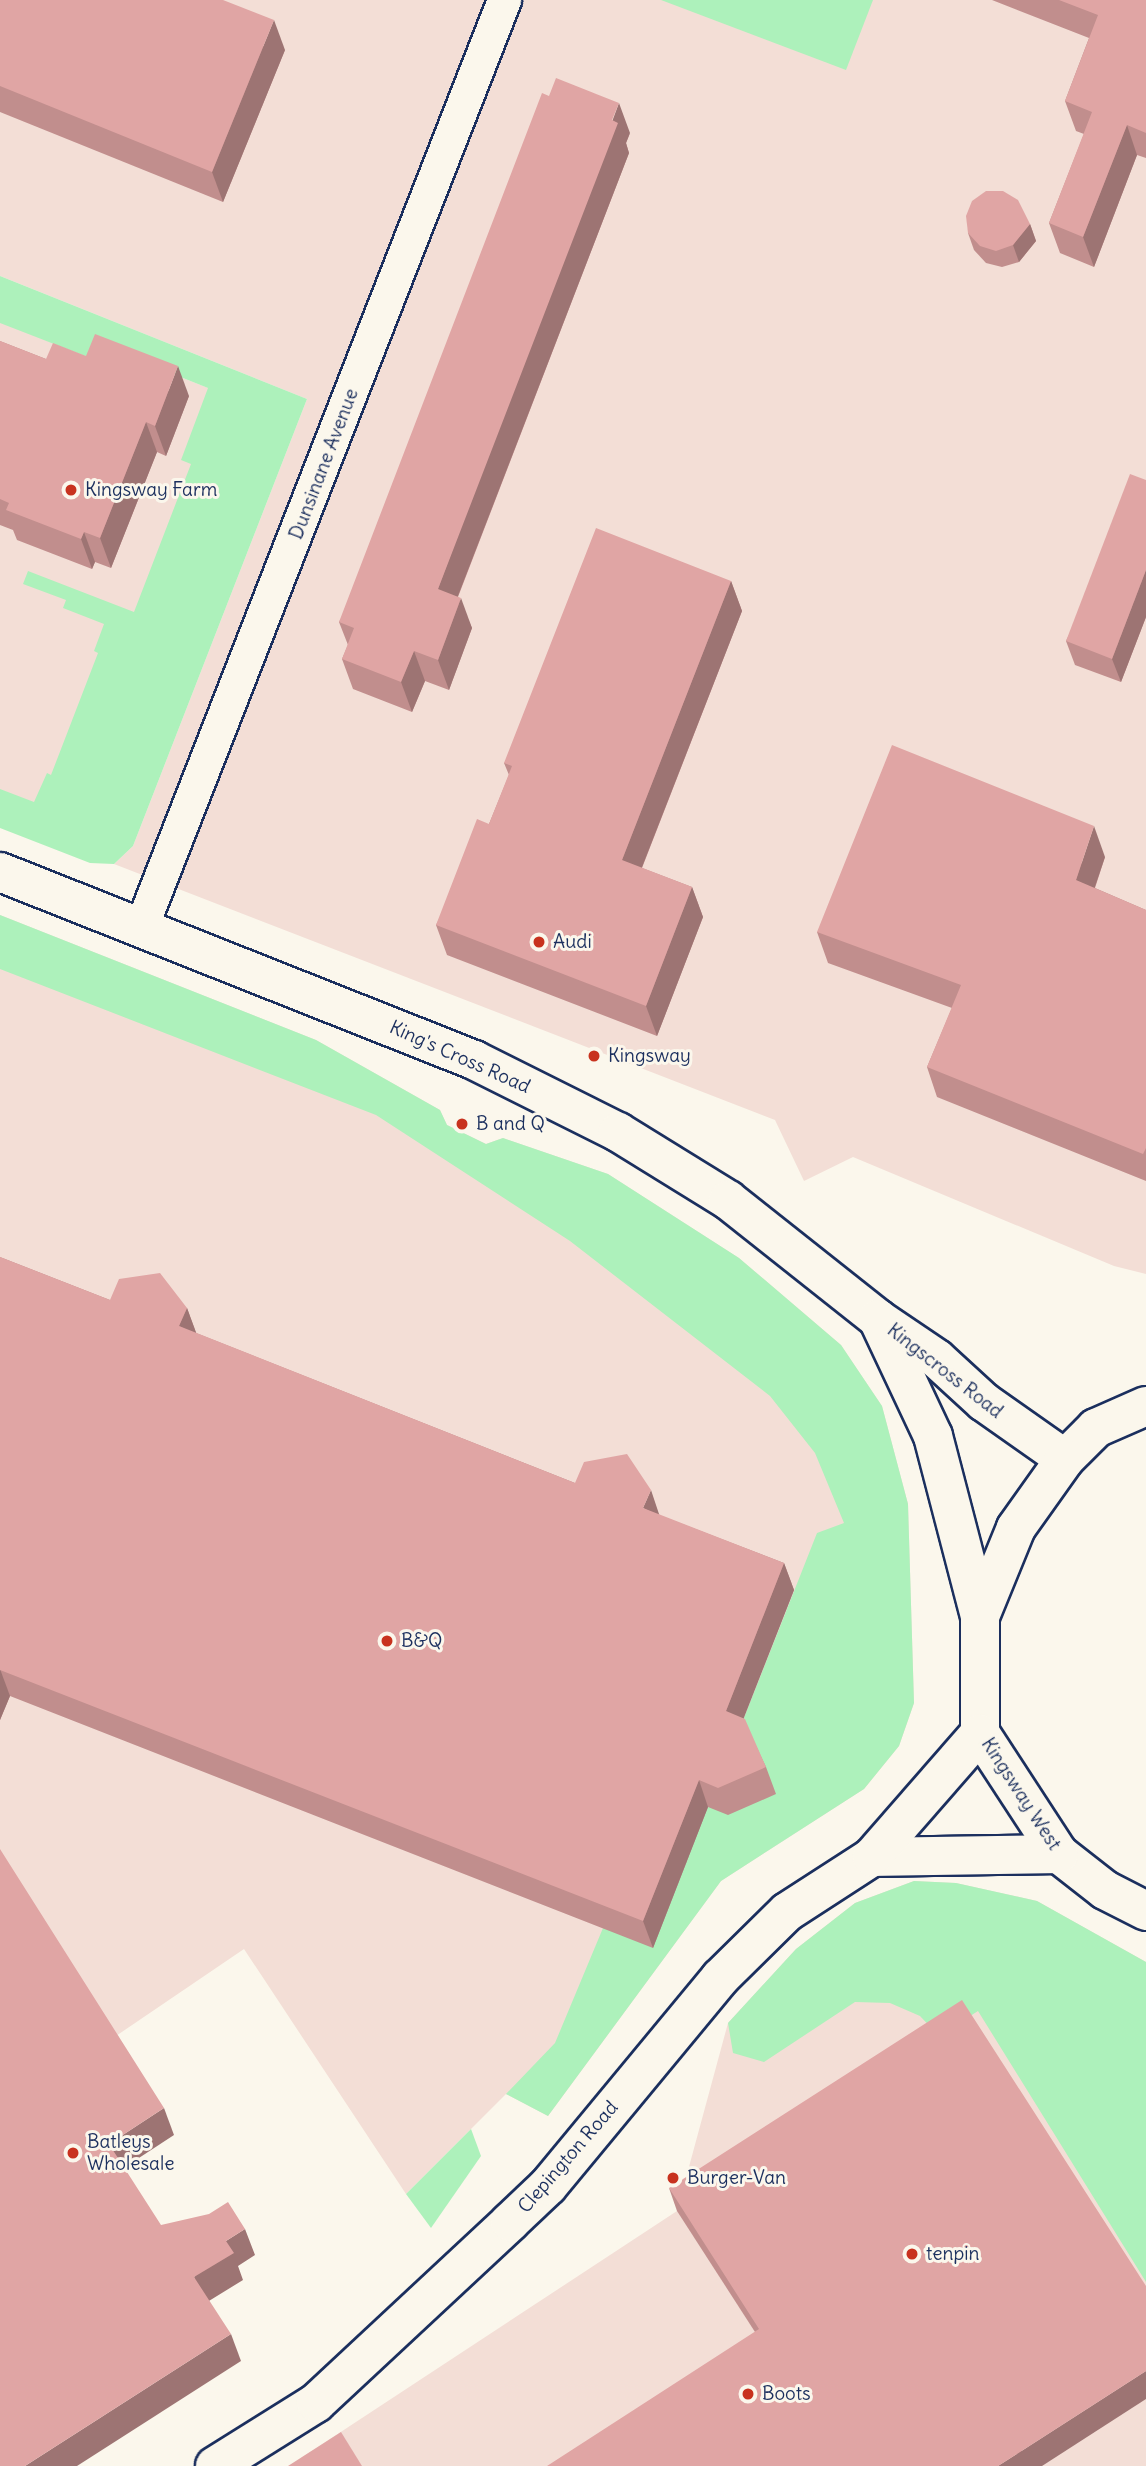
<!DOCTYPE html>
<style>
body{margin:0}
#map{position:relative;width:1146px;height:2466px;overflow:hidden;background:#fbf7ec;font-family:Delius,sans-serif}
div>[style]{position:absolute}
.built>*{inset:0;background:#f3ded6}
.green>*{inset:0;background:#adf1bb}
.roads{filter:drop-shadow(2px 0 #1b2f5e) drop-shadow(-2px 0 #1b2f5e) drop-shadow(0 2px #1b2f5e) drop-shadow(0 -2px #1b2f5e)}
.minor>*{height:33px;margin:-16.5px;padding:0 16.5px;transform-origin:16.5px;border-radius:16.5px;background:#fbf7ec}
.tertiary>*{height:38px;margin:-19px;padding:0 19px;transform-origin:19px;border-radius:19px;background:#fbf7ec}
.secondary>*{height:38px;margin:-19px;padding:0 19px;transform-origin:19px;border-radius:19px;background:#fbf7ec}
.wall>*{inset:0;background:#c18e8d}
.shaded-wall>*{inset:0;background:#9d7473}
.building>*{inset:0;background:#e0a5a4}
.dots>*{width:19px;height:19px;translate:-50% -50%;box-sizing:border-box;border:4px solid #fbf7ec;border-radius:50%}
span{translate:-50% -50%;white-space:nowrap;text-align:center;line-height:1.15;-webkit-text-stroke:6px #fbf7ec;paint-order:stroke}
.street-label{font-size:19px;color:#1b2f5e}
.poi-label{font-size:19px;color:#1b2f5e}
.left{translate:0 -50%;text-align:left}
</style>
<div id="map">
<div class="built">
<i style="clip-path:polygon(0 0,1146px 0,1146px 1274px,1114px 1266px,853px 1157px,804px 1181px,775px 1120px,114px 864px,133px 846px,307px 399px,0 276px)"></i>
<i style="clip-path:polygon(0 306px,249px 404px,52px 820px,0 800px)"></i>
<i style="clip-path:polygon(0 915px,316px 1040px,440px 1110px,447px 1125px,486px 1144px,503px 1138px,608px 1174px,739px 1258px,841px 1345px,882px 1406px,908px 1504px,914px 1703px,899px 1746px,864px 1789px,721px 1881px,548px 2116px,506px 2094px,406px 2194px,244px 1949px,113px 2038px,0 1861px)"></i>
<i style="clip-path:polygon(914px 1881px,956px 1883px,1037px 1901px,1146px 1962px,1146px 2466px,289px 2466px,677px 2211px,728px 2023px,796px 1949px,855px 1903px)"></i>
</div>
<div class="green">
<i style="clip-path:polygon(661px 0,873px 0,846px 70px)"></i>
<i style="clip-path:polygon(0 276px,307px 399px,133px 846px,114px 864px,90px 863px,0 828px,0 789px,34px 802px,47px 773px,51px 775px,98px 653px,94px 651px,104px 624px,63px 608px,66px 600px,23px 584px,28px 571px,134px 612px,191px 464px,181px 460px,208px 388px,158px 368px,152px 382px,0 323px)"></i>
<i style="clip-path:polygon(0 915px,316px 1040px,440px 1110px,447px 1125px,486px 1144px,503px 1138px,608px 1174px,739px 1258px,841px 1345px,882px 1406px,908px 1504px,914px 1703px,899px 1746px,864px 1789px,721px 1881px,548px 2116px,506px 2094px,555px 2043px,603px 1928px,736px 1738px,817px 1533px,844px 1523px,815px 1453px,770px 1396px,570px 1241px,376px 1115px,0 969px)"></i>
<i style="clip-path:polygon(914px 1881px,956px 1883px,1037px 1901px,1146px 1962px,1146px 2282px,978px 2011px,939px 2036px,920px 2016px,890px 2003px,855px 2002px,764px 2062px,733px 2053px,728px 2023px,796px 1949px,855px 1903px)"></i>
<i style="clip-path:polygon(471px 2129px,481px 2156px,431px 2228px,406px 2194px)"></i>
</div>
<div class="roads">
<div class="minor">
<i style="left:141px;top:927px;width:996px;rotate:-68.62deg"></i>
</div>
<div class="tertiary">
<i style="left:0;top:872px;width:510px;rotate:21.63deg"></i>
<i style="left:474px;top:1060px;width:161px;rotate:26.6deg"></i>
<i style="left:618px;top:1132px;width:129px;rotate:31.7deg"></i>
<i style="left:728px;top:1200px;width:191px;rotate:38.4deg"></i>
<i style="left:878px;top:1319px;width:71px;rotate:34.1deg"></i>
<i style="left:937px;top:1359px;width:64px;rotate:42.5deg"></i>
<i style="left:984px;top:1402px;width:99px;rotate:35.1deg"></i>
<i style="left:878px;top:1319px;width:129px;rotate:64.8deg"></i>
<i style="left:933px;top:1436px;width:186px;rotate:75.4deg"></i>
</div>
<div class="secondary">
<i style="left:1146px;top:1406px;width:55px;rotate:156.3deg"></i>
<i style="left:1096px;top:1428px;width:44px;rotate:135deg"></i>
<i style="left:1065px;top:1459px;width:85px;rotate:125.4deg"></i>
<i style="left:1016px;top:1528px;width:95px;rotate:112.2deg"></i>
<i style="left:980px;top:1616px;width:117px;rotate:90deg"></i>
<i style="left:980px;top:1733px;width:145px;rotate:56.9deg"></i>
<i style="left:1059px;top:1854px;width:58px;rotate:38deg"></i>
<i style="left:1105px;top:1890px;width:46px;rotate:27.1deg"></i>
<i style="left:872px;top:1857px;width:187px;rotate:-0.9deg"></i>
<i style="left:215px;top:2466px;width:119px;rotate:-32deg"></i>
<i style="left:316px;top:2403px;width:265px;rotate:-43deg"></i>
<i style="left:510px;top:2222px;width:52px;rotate:-43.5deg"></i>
<i style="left:548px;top:2186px;width:270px;rotate:-50.4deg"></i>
<i style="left:720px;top:1978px;width:94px;rotate:-44.6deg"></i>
<i style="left:787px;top:1912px;width:101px;rotate:-32.9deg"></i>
<i style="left:872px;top:1857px;width:164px;rotate:-48.9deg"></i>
</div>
</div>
<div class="wall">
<i style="clip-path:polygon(0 0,285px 50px,223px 202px,0 112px)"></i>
<i style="clip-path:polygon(992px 0,1146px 0,1146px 158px,1137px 155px,1094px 267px,1060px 253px,1049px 223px,1084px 134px,1076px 131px,1065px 101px,1089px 38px)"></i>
<i style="clip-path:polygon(630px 133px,626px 143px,629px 153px,458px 597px,472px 628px,449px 690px,425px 681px,412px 712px,353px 689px,342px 659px,348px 645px,339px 622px)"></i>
<i style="clip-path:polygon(1030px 224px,1036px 241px,1019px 262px,1002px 267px,986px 263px,974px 250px,968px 233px)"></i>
<i style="clip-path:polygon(0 341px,46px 359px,189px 396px,166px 456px,157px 452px,111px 568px,95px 562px,92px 569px,17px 540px,13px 530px,0 525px)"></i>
<i style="clip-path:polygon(1146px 480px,1146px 617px,1121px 682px,1075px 665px,1066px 641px)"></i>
<i style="clip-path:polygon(731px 581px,742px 611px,642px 868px,692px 887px,703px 917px,657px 1036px,447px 955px,436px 925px,489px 824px,509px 775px,504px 763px)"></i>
<i style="clip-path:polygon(1105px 857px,1095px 888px,1146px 910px,1146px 1181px,937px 1097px,927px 1067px,952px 1008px,828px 963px,817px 932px)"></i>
<i style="clip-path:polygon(0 1257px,110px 1300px,187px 1308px,196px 1333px,575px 1483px,784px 1563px,794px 1590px,743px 1718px,766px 1767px,776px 1794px,728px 1815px,708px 1807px,653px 1948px,10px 1696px,0 1720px)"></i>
<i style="clip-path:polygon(669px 2188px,1042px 2466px,755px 2332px,677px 2211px)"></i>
</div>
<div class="shaded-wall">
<i style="clip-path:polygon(274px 20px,285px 50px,223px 202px,212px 172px)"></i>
<i style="clip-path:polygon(619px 103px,630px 133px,626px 143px,629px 153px,449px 619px,438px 589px)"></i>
<i style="clip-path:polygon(1127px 125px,1137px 155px,1094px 267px,1083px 237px)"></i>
<i style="clip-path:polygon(1030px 224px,1036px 241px,1019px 262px,1013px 245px)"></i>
<i style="clip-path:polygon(178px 366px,189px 396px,166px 456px,155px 426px)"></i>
<i style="clip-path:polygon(146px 422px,157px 452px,111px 568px,100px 538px)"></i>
<i style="clip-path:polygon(84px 532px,95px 562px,92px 569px,81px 539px)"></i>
<i style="clip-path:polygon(1146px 570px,1146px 617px,1121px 682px,1112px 659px)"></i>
<i style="clip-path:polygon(731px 581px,742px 611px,633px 890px,622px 860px)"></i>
<i style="clip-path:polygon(461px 598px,472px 628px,449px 690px,438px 660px)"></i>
<i style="clip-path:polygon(414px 651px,425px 681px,412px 712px,401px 682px)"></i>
<i style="clip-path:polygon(1094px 826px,1105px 857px,1087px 910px,1076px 880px)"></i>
<i style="clip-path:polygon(692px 887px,703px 917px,657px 1036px,646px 1006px)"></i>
<i style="clip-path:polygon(187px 1308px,197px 1335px,179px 1326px)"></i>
<i style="clip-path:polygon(651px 1490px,660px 1517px,643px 1508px)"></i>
<i style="clip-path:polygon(784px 1563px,794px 1590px,736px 1738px,726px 1711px)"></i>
<i style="clip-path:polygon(0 1669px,10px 1696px,0 1720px)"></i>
<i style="clip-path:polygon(699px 1780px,708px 1807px,653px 1948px,643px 1921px)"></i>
<i style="clip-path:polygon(164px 2108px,174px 2135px,119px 2171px,109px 2144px)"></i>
<i style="clip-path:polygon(245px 2229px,255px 2255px,238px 2266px,243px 2280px,204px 2304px,194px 2277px,226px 2241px)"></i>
<i style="clip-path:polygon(231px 2334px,241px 2361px,77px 2466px,25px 2466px)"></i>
<i style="clip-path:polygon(1146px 2371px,1146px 2399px,1042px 2466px,998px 2466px)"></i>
</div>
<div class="building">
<i style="clip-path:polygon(0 0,223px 0,274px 20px,212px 172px,0 86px)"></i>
<i style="clip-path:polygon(1059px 0,1146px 0,1146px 133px,1127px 125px,1083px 237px,1049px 223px,1092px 112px,1065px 101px,1098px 15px)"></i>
<i style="clip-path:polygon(556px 78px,619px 103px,612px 120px,618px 123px,438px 589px,461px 598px,438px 660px,414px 651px,401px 682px,342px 659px,354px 628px,339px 622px,542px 93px,549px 96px)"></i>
<i style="clip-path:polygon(986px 191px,1003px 191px,1018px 200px,1030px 224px,1013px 245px,996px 251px,980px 246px,968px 233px,966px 216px,972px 201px)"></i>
<i style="clip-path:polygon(95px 334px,178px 366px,155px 426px,146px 422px,100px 538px,84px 532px,81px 539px,6px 510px,9px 503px,0 499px,0 341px,46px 359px,53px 343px,86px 356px)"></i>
<i style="clip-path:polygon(1130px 474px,1146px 480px,1146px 570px,1112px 659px,1066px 641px)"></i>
<i style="clip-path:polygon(596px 528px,731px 581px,622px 860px,692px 887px,646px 1006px,436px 925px,477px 819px,489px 824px,512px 766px,504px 763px)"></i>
<i style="clip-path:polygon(892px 745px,1094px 826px,1076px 880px,1146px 910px,1146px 1148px,1143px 1154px,927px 1067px,961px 985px,817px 932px)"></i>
<i style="clip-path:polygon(0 1257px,110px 1300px,119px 1279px,160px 1273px,187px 1308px,179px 1326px,575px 1483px,584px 1462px,627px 1454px,651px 1490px,643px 1508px,784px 1563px,726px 1711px,745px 1719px,766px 1767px,718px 1788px,699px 1780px,643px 1921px,0 1670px)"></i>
<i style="clip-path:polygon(0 1849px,164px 2108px,109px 2144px,161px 2225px,209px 2214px,228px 2202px,245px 2229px,226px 2241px,234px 2253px,194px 2277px,231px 2334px,25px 2466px,0 2466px)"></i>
<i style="clip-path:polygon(962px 2000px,1146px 2286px,1146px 2371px,998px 2466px,547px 2466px,759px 2329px,669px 2188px)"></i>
<i style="clip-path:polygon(341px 2432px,362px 2466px,288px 2466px)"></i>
</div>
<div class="dots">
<i style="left:71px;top:490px;background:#c8321e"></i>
<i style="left:539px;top:942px;background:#c8321e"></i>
<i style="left:594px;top:1056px;background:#c8321e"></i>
<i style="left:462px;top:1124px;background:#c8321e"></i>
<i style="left:387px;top:1641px;background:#c8321e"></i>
<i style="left:73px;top:2153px;background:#c8321e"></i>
<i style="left:673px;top:2178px;background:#c8321e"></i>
<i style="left:912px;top:2254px;background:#c8321e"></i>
<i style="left:748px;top:2394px;background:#c8321e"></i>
</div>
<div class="street-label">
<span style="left:324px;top:464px;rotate:-69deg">Dunsinane Avenue</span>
<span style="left:460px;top:1057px;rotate:24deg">King's Cross Road</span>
<span style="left:945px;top:1371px;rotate:38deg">Kingscross Road</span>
<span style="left:1021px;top:1794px;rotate:57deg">Kingsway West</span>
<span style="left:568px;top:2157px;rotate:-49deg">Clepington Road</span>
</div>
<div class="poi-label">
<span class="left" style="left:85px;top:490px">Kingsway Farm</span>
<span class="left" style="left:553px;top:942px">Audi</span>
<span class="left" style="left:608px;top:1056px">Kingsway</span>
<span class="left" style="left:476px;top:1124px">B and Q</span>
<span class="left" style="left:401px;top:1641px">B&amp;Q</span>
<span class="left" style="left:87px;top:2153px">Batleys<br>Wholesale</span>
<span class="left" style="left:687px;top:2178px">Burger-Van</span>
<span class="left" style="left:926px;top:2254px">tenpin</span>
<span class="left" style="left:762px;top:2394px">Boots</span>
</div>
</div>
